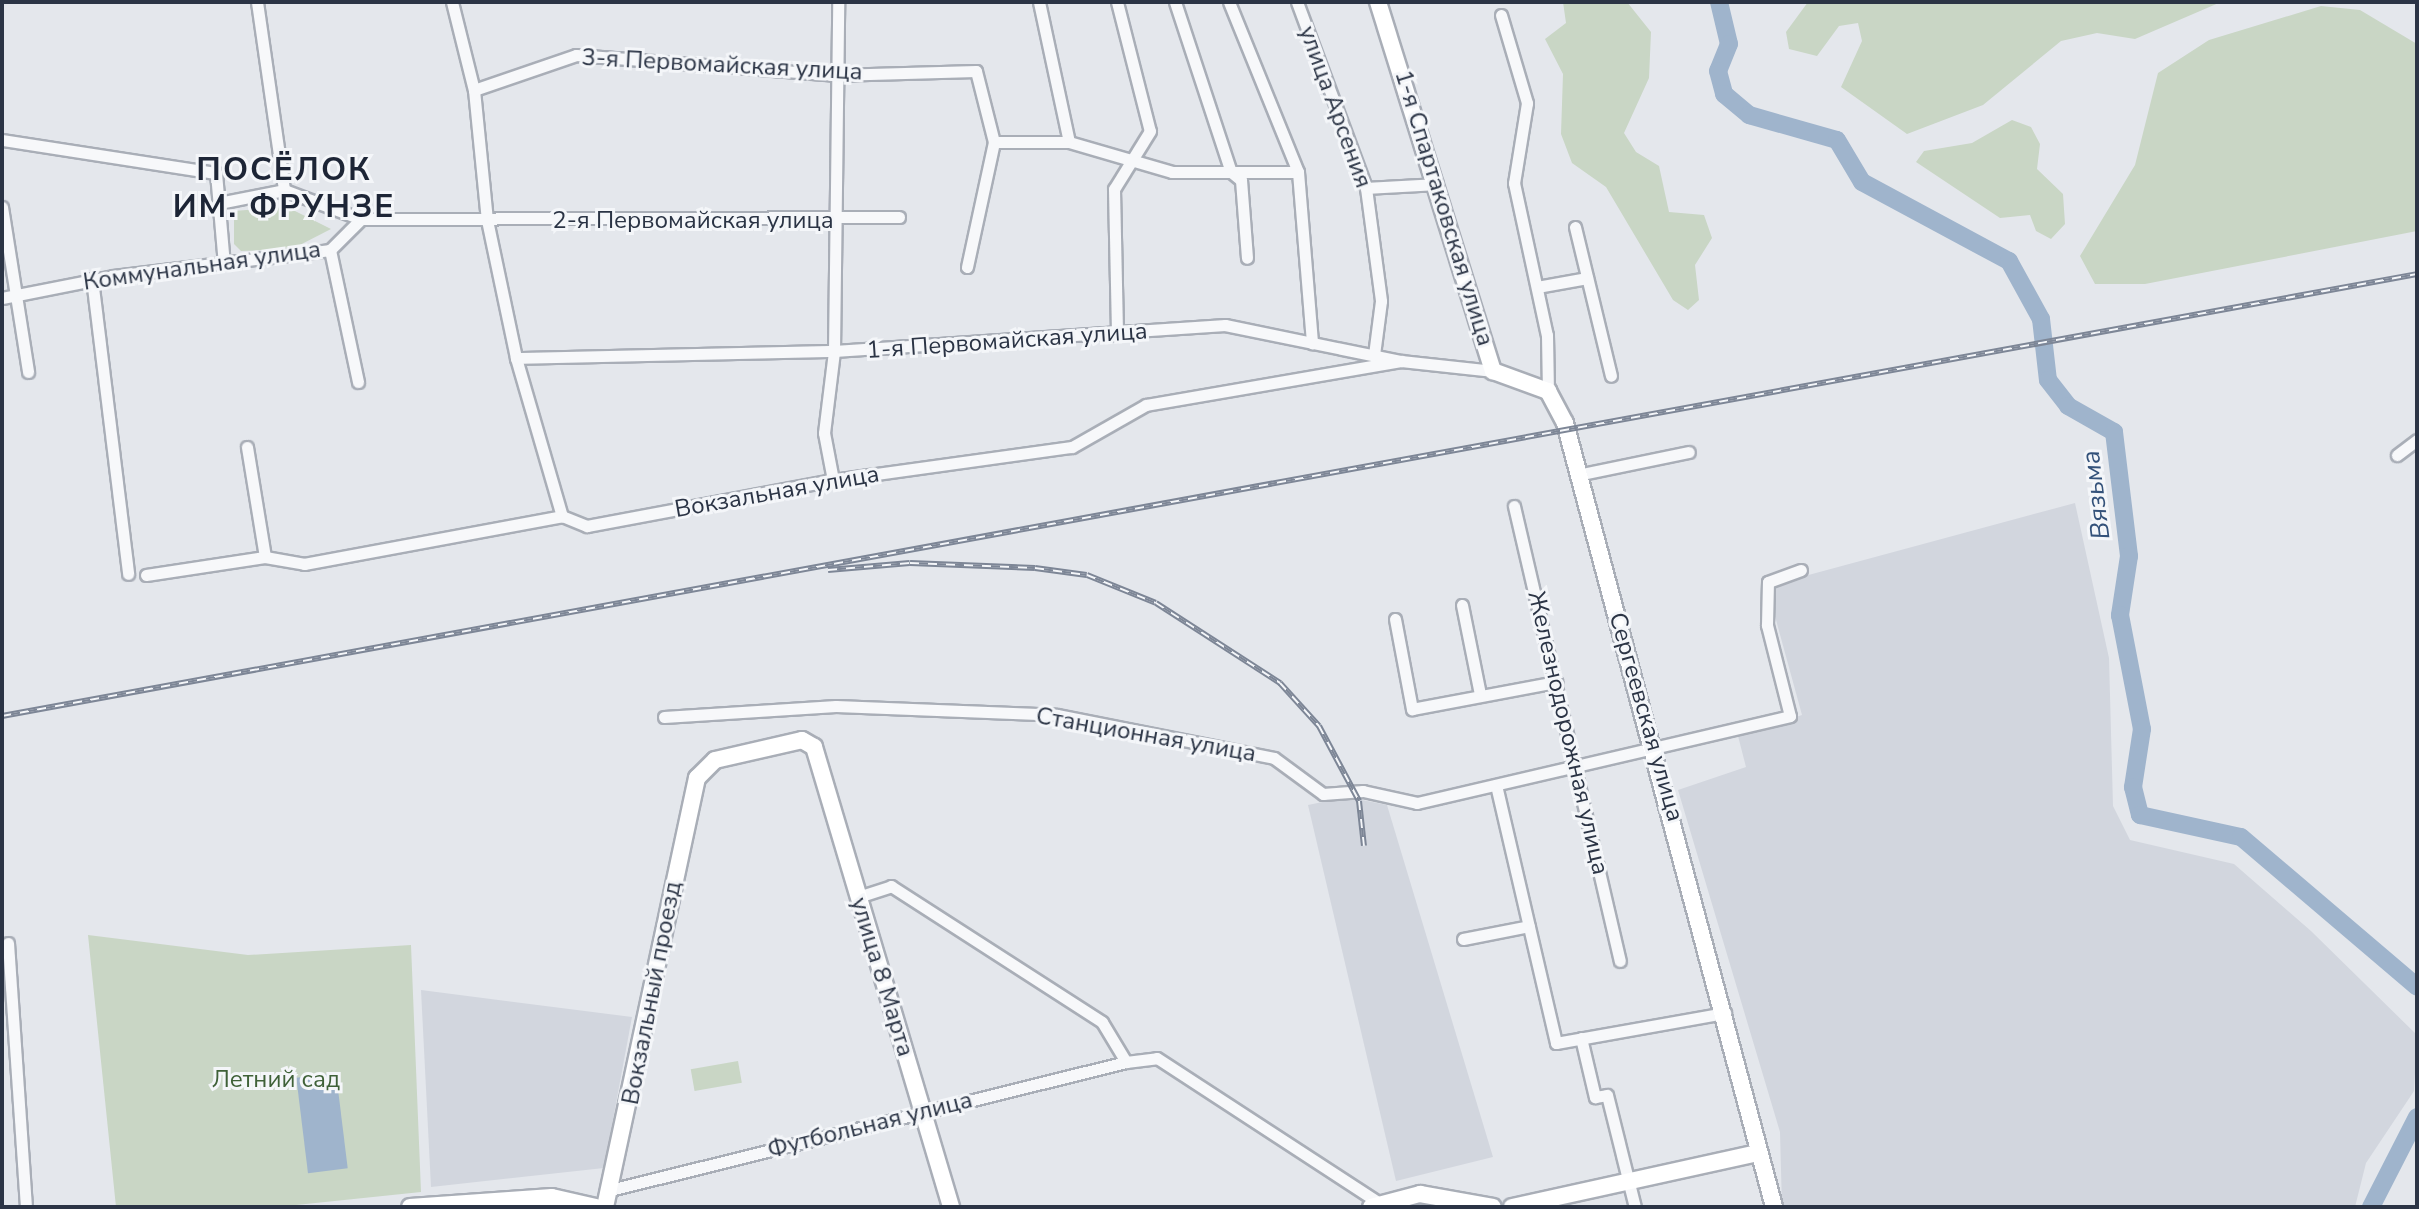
<!DOCTYPE html>
<meta charset="utf-8">
<style>
body{margin:0}
#map{position:relative;width:2419px;height:1209px;overflow:hidden;background:#e4e7ec;font-family:"Nunito Sans",sans-serif}
div>[style]{position:absolute}
.built>*{inset:0;background:#d2d6de}
.green>*{inset:0;background:#c9d6c5;transform-origin:0 0}
.water>*{inset:0;background:#9fb4cc;transform-origin:0 0}
.river>*{height:18px;margin:-9px;padding:0 9px;transform-origin:9px;border-radius:9px;background:#9fb4cc}
.roads{filter:drop-shadow(2px 0 #a9aeb7) drop-shadow(-2px 0 #a9aeb7) drop-shadow(0 2px #a9aeb7) drop-shadow(0 -2px #a9aeb7)}
.street>*{height:11px;margin:-5.5px;padding:0 5.5px;transform-origin:5.5px;border-radius:5.5px;background:#f7f8fa}
.secondary>*{height:16px;margin:-8px;padding:0 8px;transform-origin:8px;border-radius:8px;background:#fff}
.rail>*{height:6px;margin-top:-3px;transform-origin:0;background:repeating-linear-gradient(90deg,#f4f6f9 0 9px,#7d8696 0 18px);box-sizing:border-box;border-block:2px solid #7d8696}
span{translate:-50% -50%;white-space:nowrap;text-align:center;line-height:1.15;-webkit-text-stroke:6px #f4f6f9;paint-order:stroke}
.street-label{font-size:24px;color:#2b3445}
.park-label{font-size:24px;color:#3f6138}
.water-label{font-size:26px;color:#34527a;font-style:italic}
.district-label{font-size:32px;color:#1d2536;font-weight:700;letter-spacing:2px}
.frame{position:absolute;inset:0;border:4px solid #2b3445;pointer-events:none}
</style>
<div id="map">
<div class="built">
<i style="clip-path:polygon(2075px 503px,2109px 658px,2113px 806px,2130px 840px,2234px 864px,2311px 931px,2417px 1035px,2414px 1091px,2366px 1163px,2355px 1207px,1782px 1207px,1780px 1132px,1678px 790px,1746px 767px,1738px 736px,1802px 715px,1770px 598px,1775px 584px)"></i>
<i style="clip-path:polygon(1347px 797px,1387px 805px,1493px 1157px,1396px 1181px,1308px 805px)"></i>
<i style="clip-path:polygon(421px 990px,632px 1017px,604px 1168px,431px 1187px)"></i>
</div>
<div class="green">
<i style="clip-path:polygon(1563px 2px,1627px 2px,1651px 32px,1649px 78px,1624px 133px,1636px 152px,1659px 166px,1669px 212px,1704px 215px,1712px 238px,1695px 265px,1699px 300px,1688px 310px,1673px 300px,1606px 187px,1572px 163px,1561px 134px,1563px 74px,1545px 39px,1566px 23px)"></i>
<i style="clip-path:polygon(1808px 2px,2221px 2px,2135px 39px,2097px 33px,2061px 41px,1983px 105px,1907px 134px,1841px 87px,1862px 41px,1858px 23px,1839px 26px,1817px 56px,1789px 49px,1786px 32px)"></i>
<i style="clip-path:polygon(2321px 6px,2360px 10px,2417px 44px,2417px 231px,2145px 284px,2095px 284px,2080px 256px,2135px 165px,2158px 73px,2209px 40px)"></i>
<i style="clip-path:polygon(2012px 120px,2031px 127px,2040px 144px,2037px 169px,2063px 194px,2065px 224px,2051px 239px,2036px 231px,2030px 215px,2000px 218px,1916px 162px,1924px 151px,1972px 143px)"></i>
<i style="clip-path:polygon(287px 207px,331px 229px,292px 249px,241px 251px,234px 244px,234px 211px)"></i>
<i style="clip-path:polygon(88px 935px,248px 955px,411px 945px,421px 1192px,277px 1207px,116px 1207px)"></i>
<i style="left:738px;top:1061px;width:22px;height:48px;rotate:80deg"></i>
</div>
<div class="water">
<i style="left:336px;top:1073px;width:96px;height:40px;rotate:83deg"></i>
</div>
<div class="river">
<i style="left:1719px;top:2px;width:43px;rotate:76.6deg"></i>
<i style="left:1729px;top:44px;width:29px;rotate:112deg"></i>
<i style="left:1718px;top:71px;width:24px;rotate:75deg"></i>
<i style="left:1724px;top:94px;width:33px;rotate:40deg"></i>
<i style="left:1749px;top:115px;width:91px;rotate:15.9deg"></i>
<i style="left:1837px;top:140px;width:49px;rotate:59.2deg"></i>
<i style="left:1862px;top:182px;width:167px;rotate:28.3deg"></i>
<i style="left:2009px;top:261px;width:66px;rotate:61.1deg"></i>
<i style="left:2041px;top:319px;width:61px;rotate:83.5deg"></i>
<i style="left:2048px;top:380px;width:33px;rotate:52deg"></i>
<i style="left:2068px;top:406px;width:53px;rotate:29.5deg"></i>
<i style="left:2114px;top:432px;width:125px;rotate:83.1deg"></i>
<i style="left:2129px;top:556px;width:60px;rotate:98.7deg"></i>
<i style="left:2120px;top:615px;width:116px;rotate:79.1deg"></i>
<i style="left:2142px;top:729px;width:59px;rotate:98.8deg"></i>
<i style="left:2133px;top:787px;width:29px;rotate:76deg"></i>
<i style="left:2140px;top:815px;width:103px;rotate:12.3deg"></i>
<i style="left:2241px;top:837px;width:231px;rotate:40.4deg"></i>
<i style="left:2371px;top:1207px;width:101px;rotate:-62.9deg"></i>
</div>
<div class="roads">
<div class="street">
<i style="left:257px;top:2px;width:190px;rotate:81.8deg"></i>
<i style="left:452px;top:2px;width:91px;rotate:76deg"></i>
<i style="left:474px;top:90px;width:131px;rotate:84.3deg"></i>
<i style="left:487px;top:220px;width:141px;rotate:78.1deg"></i>
<i style="left:516px;top:358px;width:165px;rotate:73.8deg"></i>
<i style="left:1039px;top:2px;width:143px;rotate:77.9deg"></i>
<i style="left:1117px;top:2px;width:133px;rotate:75.7deg"></i>
<i style="left:1150px;top:131px;width:68px;rotate:121.8deg"></i>
<i style="left:1114px;top:189px;width:146px;rotate:88.8deg"></i>
<i style="left:1175px;top:2px;width:179px;rotate:71.8deg"></i>
<i style="left:1231px;top:172px;width:13px;rotate:39deg"></i>
<i style="left:1241px;top:180px;width:78px;rotate:85.6deg"></i>
<i style="left:1229px;top:2px;width:183px;rotate:67.9deg"></i>
<i style="left:1298px;top:172px;width:172px;rotate:85.3deg"></i>
<i style="left:1297px;top:2px;width:198px;rotate:69.6deg"></i>
<i style="left:1366px;top:188px;width:114px;rotate:82.4deg"></i>
<i style="left:1381px;top:301px;width:54px;rotate:97.4deg"></i>
<i style="left:1501px;top:15px;width:92px;rotate:73.5deg"></i>
<i style="left:1527px;top:103px;width:81px;rotate:99.2deg"></i>
<i style="left:1514px;top:183px;width:156px;rotate:77.8deg"></i>
<i style="left:1547px;top:335px;width:56px;rotate:89deg"></i>
<i style="left:474px;top:90px;width:108px;rotate:-18.9deg"></i>
<i style="left:576px;top:55px;width:259px;rotate:4.4deg"></i>
<i style="left:834px;top:75px;width:142px;rotate:-1.6deg"></i>
<i style="left:976px;top:71px;width:73px;rotate:75.8deg"></i>
<i style="left:994px;top:142px;width:128px;rotate:102.2deg"></i>
<i style="left:2px;top:140px;width:217px;rotate:8.8deg"></i>
<i style="left:216px;top:173px;width:91px;rotate:85deg"></i>
<i style="left:994px;top:142px;width:75px"></i>
<i style="left:1069px;top:142px;width:107px;rotate:16.2deg"></i>
<i style="left:1172px;top:172px;width:126px"></i>
<i style="left:1366px;top:188px;width:71px;rotate:-3.2deg"></i>
<i style="left:224px;top:202px;width:61px;rotate:-11.3deg"></i>
<i style="left:284px;top:190px;width:82px;rotate:20.6deg"></i>
<i style="left:2px;top:207px;width:167px;rotate:81deg"></i>
<i style="left:1575px;top:227px;width:153px;rotate:76.4deg"></i>
<i style="left:330px;top:250px;width:135px;rotate:78deg"></i>
<i style="left:92px;top:279px;width:297px;rotate:83deg"></i>
<i style="left:1537px;top:287px;width:51px;rotate:-10.2deg"></i>
<i style="left:2px;top:298px;width:113px;rotate:-11.2deg"></i>
<i style="left:113px;top:276px;width:219px;rotate:-6.8deg"></i>
<i style="left:330px;top:250px;width:44px;rotate:-45deg"></i>
<i style="left:361px;top:219px;width:538px;rotate:-0.21deg"></i>
<i style="left:516px;top:358px;width:318px;rotate:-1.3deg"></i>
<i style="left:834px;top:351px;width:392px;rotate:-3.8deg"></i>
<i style="left:1225px;top:325px;width:180px;rotate:11.6deg"></i>
<i style="left:1401px;top:361px;width:93px;rotate:6.2deg"></i>
<i style="left:247px;top:447px;width:111px;rotate:80.7deg"></i>
<i style="left:2397px;top:455px;width:25px;rotate:-37deg"></i>
<i style="left:1577px;top:475px;width:114px;rotate:-11.6deg"></i>
<i style="left:833px;top:480px;width:48px;rotate:-100.8deg"></i>
<i style="left:824px;top:433px;width:83px;rotate:-83deg"></i>
<i style="left:834px;top:351px;width:349px;rotate:-89.3deg"></i>
<i style="left:1514px;top:506px;width:467px;rotate:76.9deg"></i>
<i style="left:146px;top:575px;width:120px;rotate:-8.6deg"></i>
<i style="left:265px;top:557px;width:40px;rotate:10deg"></i>
<i style="left:304px;top:564px;width:262px;rotate:-10.5deg"></i>
<i style="left:562px;top:516px;width:27px;rotate:22deg"></i>
<i style="left:587px;top:526px;width:250px;rotate:-10.6deg"></i>
<i style="left:833px;top:480px;width:241px;rotate:-7.9deg"></i>
<i style="left:1072px;top:447px;width:85px;rotate:-29.6deg"></i>
<i style="left:1146px;top:405px;width:259px;rotate:-9.8deg"></i>
<i style="left:1462px;top:605px;width:91px;rotate:78.6deg"></i>
<i style="left:1395px;top:619px;width:92px;rotate:79.3deg"></i>
<i style="left:1412px;top:709px;width:147px;rotate:-10.6deg"></i>
<i style="left:664px;top:717px;width:172px;rotate:-3.7deg"></i>
<i style="left:836px;top:706px;width:221px;rotate:2.3deg"></i>
<i style="left:1057px;top:715px;width:221px;rotate:11.2deg"></i>
<i style="left:1274px;top:758px;width:61px;rotate:36.3deg"></i>
<i style="left:1323px;top:794px;width:40px;rotate:-4.3deg"></i>
<i style="left:1363px;top:791px;width:55px;rotate:12.5deg"></i>
<i style="left:1417px;top:803px;width:383px;rotate:-13.1deg"></i>
<i style="left:1790px;top:716px;width:94px;rotate:-104.2deg"></i>
<i style="left:1767px;top:625px;width:43px;rotate:-88.7deg"></i>
<i style="left:1768px;top:582px;width:35px;rotate:-20deg"></i>
<i style="left:1496px;top:785px;width:265px;rotate:76.9deg"></i>
<i style="left:1556px;top:1043px;width:172px;rotate:-10.1deg"></i>
<i style="left:858px;top:897px;width:35px;rotate:-18deg"></i>
<i style="left:891px;top:886px;width:251px;rotate:32.8deg"></i>
<i style="left:1102px;top:1022px;width:47px;rotate:59deg"></i>
<i style="left:1126px;top:1062px;width:31px;rotate:-7deg"></i>
<i style="left:1157px;top:1058px;width:267px;rotate:33.1deg"></i>
<i style="left:1463px;top:939px;width:67px;rotate:-11.1deg"></i>
<i style="left:8px;top:943px;width:265px;rotate:86.1deg"></i>
<i style="left:1581px;top:1038px;width:61px;rotate:76.7deg"></i>
<i style="left:1595px;top:1097px;width:12px;rotate:-9deg"></i>
<i style="left:1607px;top:1095px;width:115px;rotate:76deg"></i>
<i style="left:614px;top:1189px;width:528px;rotate:-13.93deg"></i>
</div>
<div class="secondary">
<i style="left:1378px;top:2px;width:387px;rotate:72.7deg"></i>
<i style="left:1493px;top:371px;width:59px;rotate:20deg"></i>
<i style="left:1548px;top:391px;width:36px;rotate:62deg"></i>
<i style="left:1565px;top:423px;width:811px;rotate:75.07deg"></i>
<i style="left:410px;top:1207px;width:142px;rotate:-4deg"></i>
<i style="left:552px;top:1197px;width:45px;rotate:12.8deg"></i>
<i style="left:605px;top:1207px;width:439px;rotate:-77.9deg"></i>
<i style="left:697px;top:778px;width:25px;rotate:-45deg"></i>
<i style="left:715px;top:760px;width:89px;rotate:-12.9deg"></i>
<i style="left:802px;top:740px;width:14px;rotate:30deg"></i>
<i style="left:814px;top:747px;width:480px;rotate:73.4deg"></i>
<i style="left:1371px;top:1207px;width:51px;rotate:-14.9deg"></i>
<i style="left:1420px;top:1194px;width:74px;rotate:10.1deg"></i>
<i style="left:1512px;top:1207px;width:251px;rotate:-12.4deg"></i>
</div>
</div>
<div class="rail">
<i style="left:828px;top:570px;width:82px;rotate:-4.9deg"></i>
<i style="left:910px;top:563px;width:125px;rotate:2.3deg"></i>
<i style="left:1035px;top:568px;width:52px;rotate:7.7deg"></i>
<i style="left:1087px;top:575px;width:74px;rotate:22.1deg"></i>
<i style="left:1156px;top:603px;width:148px;rotate:32.8deg"></i>
<i style="left:1280px;top:683px;width:58px;rotate:47.8deg"></i>
<i style="left:1319px;top:726px;width:85px;rotate:61.9deg"></i>
<i style="left:1359px;top:801px;width:45px;rotate:83.7deg"></i>
<i style="left:2px;top:716px;width:2455px;rotate:-10.37deg"></i>
</div>
<div class="street-label">
<span style="left:722px;top:65px;rotate:3deg">3-я Первомайская улица</span>
<span style="left:1335px;top:107px;rotate:70deg">улица Арсения</span>
<span style="left:1444px;top:208px;rotate:73deg">1-я Спартаковская улица</span>
<span style="left:693px;top:221px">2-я Первомайская улица</span>
<span style="left:202px;top:266px;rotate:-8deg">Коммунальная улица</span>
<span style="left:1007px;top:341px;rotate:-4deg">1-я Первомайская улица</span>
<span style="left:777px;top:492px;rotate:-10deg">Вокзальная улица</span>
<span style="left:1646px;top:717px;rotate:74deg">Сергеевская улица</span>
<span style="left:1568px;top:733px;rotate:77deg">Железнодорожная улица</span>
<span style="left:1146px;top:735px;rotate:10deg">Станционная улица</span>
<span style="left:882px;top:977px;rotate:73deg">улица 8 Марта</span>
<span style="left:652px;top:993px;rotate:-79deg">Вокзальный проезд</span>
<span style="left:870px;top:1125px;rotate:-14deg">Футбольная улица</span>
</div>
<div class="park-label">
<span style="left:276px;top:1080px">Летний сад</span>
</div>
<div class="water-label">
<span style="left:2096px;top:495px;rotate:-97deg">Вязьма</span>
</div>
<div class="district-label">
<span style="left:284px;top:189px">ПОСЁЛОК<br>ИМ. ФРУНЗЕ</span>
</div>
<div class="frame"></div>
</div>
